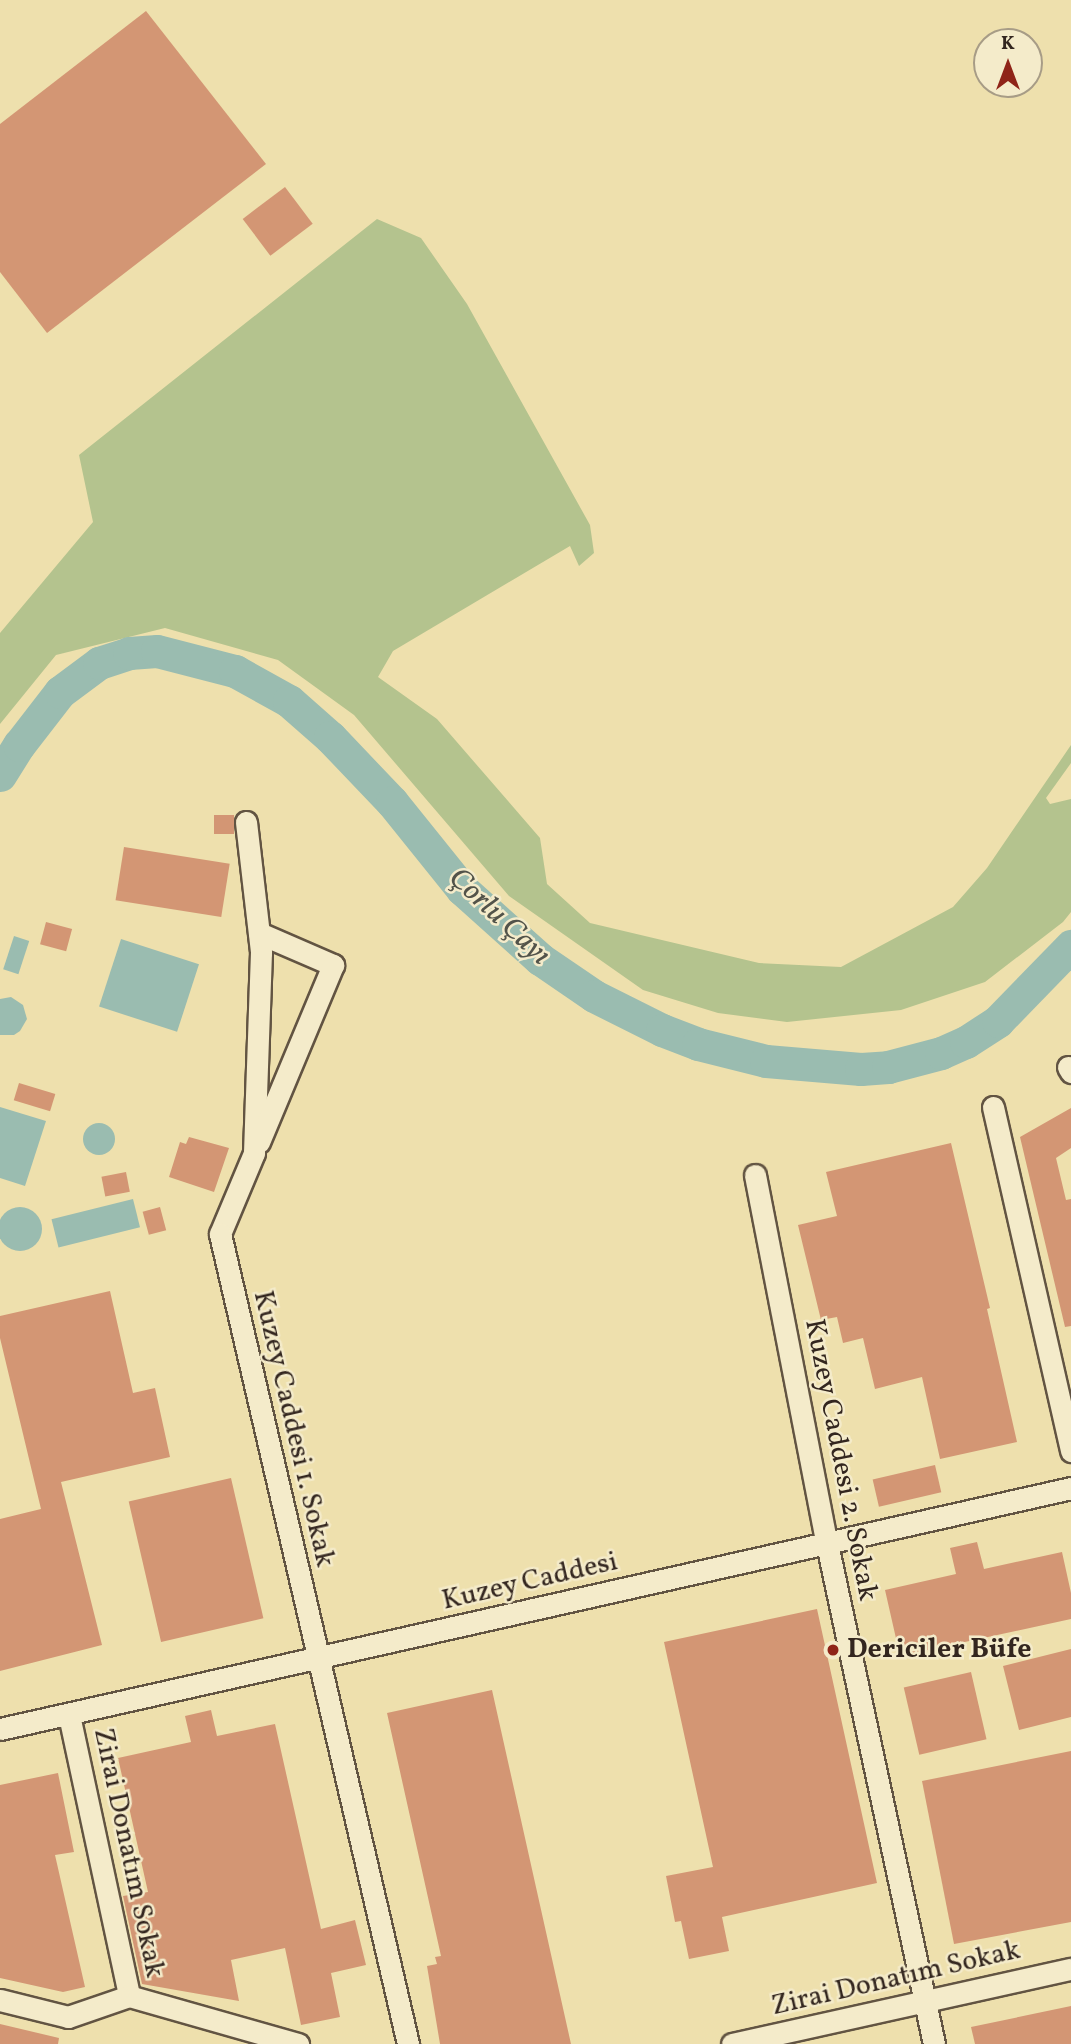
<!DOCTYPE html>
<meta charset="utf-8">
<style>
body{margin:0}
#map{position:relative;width:1071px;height:2044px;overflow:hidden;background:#eee0ad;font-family:Vollkorn,serif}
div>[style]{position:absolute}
.green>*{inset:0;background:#b4c38e}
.water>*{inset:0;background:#9abcb0;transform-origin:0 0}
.round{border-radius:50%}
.river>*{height:33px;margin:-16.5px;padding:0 16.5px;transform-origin:16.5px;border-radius:16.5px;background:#9abcb0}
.building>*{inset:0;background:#d39674;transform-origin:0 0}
.roads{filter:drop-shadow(2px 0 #625442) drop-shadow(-2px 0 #625442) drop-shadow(0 2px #625442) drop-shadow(0 -2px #625442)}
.minor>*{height:21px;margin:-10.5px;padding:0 10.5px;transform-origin:10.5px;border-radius:10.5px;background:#f4ebca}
.dots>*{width:19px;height:19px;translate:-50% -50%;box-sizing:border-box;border:4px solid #f4ebca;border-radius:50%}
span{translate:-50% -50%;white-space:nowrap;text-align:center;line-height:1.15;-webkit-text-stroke:5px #f4ebca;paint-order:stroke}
.street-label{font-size:28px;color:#33261f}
.poi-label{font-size:28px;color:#33261f;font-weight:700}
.left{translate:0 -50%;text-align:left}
.water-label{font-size:30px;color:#52534a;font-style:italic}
.north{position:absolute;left:973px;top:28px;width:70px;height:70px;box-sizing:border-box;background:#f4ebca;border:2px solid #a79c86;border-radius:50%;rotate:0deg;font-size:19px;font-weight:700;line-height:28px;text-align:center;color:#33261f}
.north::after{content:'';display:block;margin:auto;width:24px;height:32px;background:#8f2418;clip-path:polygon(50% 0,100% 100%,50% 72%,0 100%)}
</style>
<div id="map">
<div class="green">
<i style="clip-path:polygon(377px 219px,421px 238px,467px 304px,590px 525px,594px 553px,579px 566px,570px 546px,393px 651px,378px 677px,437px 719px,540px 838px,547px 884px,590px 923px,759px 963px,841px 967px,953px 907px,987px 868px,1071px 745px,1071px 763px,1046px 798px,1050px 804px,1071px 799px,1071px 912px,1063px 922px,985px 982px,901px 1010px,787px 1022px,718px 1013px,643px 990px,509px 896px,354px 715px,278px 660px,165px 628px,56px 655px,0 724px,0 633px,93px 522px,79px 455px)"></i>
</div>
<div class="water">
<i style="left:14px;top:936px;width:16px;height:35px;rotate:18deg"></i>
<i style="left:121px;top:939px;width:82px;height:71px;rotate:18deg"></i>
<i style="clip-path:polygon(11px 997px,23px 1005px,27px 1019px,20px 1031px,14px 1035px,0 1035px,0 999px)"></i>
<i style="clip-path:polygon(0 1107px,46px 1121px,25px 1186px,0 1178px)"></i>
<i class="round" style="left:83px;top:1123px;width:32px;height:32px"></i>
<i style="left:133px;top:1199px;width:29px;height:84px;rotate:76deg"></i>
<i class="round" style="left:-2px;top:1207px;width:44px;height:44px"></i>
</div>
<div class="river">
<i style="left:0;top:775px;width:36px;rotate:-58deg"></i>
<i style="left:19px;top:745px;width:67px;rotate:-52.3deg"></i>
<i style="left:60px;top:692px;width:49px;rotate:-36.6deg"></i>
<i style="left:99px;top:663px;width:32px;rotate:-18deg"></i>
<i style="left:129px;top:653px;width:28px;rotate:-4deg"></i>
<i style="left:157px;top:651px;width:81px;rotate:14.4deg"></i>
<i style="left:235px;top:671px;width:62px;rotate:29.1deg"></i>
<i style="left:289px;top:701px;width:55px;rotate:41.3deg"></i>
<i style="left:330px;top:737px;width:90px;rotate:46.4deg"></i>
<i style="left:392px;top:802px;width:112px;rotate:51.2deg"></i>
<i style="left:462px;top:889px;width:105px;rotate:41.9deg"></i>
<i style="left:540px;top:959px;width:65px;rotate:34.4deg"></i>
<i style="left:594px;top:996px;width:76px;rotate:26.6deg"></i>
<i style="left:662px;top:1030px;width:39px;rotate:21deg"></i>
<i style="left:698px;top:1044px;width:70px;rotate:14deg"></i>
<i style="left:766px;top:1061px;width:95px;rotate:4.8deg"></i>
<i style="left:861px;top:1069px;width:27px;rotate:-4deg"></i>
<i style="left:888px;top:1067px;width:55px;rotate:-14.8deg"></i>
<i style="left:941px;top:1053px;width:27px;rotate:-24deg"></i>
<i style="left:966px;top:1042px;width:38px;rotate:-33deg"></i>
<i style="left:998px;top:1021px;width:105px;rotate:-45.8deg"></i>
</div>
<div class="building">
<i style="clip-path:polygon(146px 11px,266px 164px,47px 333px,0 272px,0 124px)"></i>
<i style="left:285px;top:187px;width:46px;height:53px;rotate:53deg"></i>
<i style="left:214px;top:815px;width:20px;height:19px"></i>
<i style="left:124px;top:847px;width:107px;height:54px;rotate:9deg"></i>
<i style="left:46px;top:922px;width:27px;height:23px;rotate:15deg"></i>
<i style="left:19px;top:1083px;width:38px;height:18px;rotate:17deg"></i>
<i style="clip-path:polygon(1071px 1108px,1071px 1148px,1056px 1158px,1066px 1200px,1071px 1199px,1071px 1326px,1065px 1327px,1020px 1137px)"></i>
<i style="clip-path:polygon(189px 1137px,229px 1148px,214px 1192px,169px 1177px,180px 1142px,186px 1144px)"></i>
<i style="clip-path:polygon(951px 1143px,990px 1308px,987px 1309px,1017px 1442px,940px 1459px,922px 1377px,875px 1389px,863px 1338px,843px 1343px,837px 1317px,821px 1320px,798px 1225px,837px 1216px,826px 1172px)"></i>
<i style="left:126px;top:1172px;width:20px;height:25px;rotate:79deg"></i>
<i style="left:160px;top:1207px;width:24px;height:18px;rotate:75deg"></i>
<i style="clip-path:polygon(110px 1291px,133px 1393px,155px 1388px,170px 1457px,61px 1482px,102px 1645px,0 1671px,0 1519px,41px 1509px,0 1338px,0 1316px)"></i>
<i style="left:935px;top:1465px;width:28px;height:64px;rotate:77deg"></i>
<i style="left:231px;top:1478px;width:144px;height:105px;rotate:77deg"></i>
<i style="clip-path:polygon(977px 1542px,984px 1569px,1062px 1552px,1071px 1593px,1071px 1619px,900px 1656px,885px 1590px,956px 1574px,950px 1548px)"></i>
<i style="clip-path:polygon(817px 1609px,877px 1883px,722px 1917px,729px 1951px,689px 1959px,681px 1921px,675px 1922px,666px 1876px,713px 1867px,664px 1642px)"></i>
<i style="clip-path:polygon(1071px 1649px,1071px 1717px,1019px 1730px,1003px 1666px)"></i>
<i style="left:971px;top:1672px;width:69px;height:69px;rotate:77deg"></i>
<i style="clip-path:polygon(492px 1690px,571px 2044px,440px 2044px,427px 1966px,437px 1964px,435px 1957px,441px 1956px,387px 1713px)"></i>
<i style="clip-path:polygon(211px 1710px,217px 1736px,275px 1724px,321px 1929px,355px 1920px,366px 1965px,331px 1973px,340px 2017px,301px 2025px,285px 1948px,231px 1960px,239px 2001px,142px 1984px,123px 1896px,148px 1892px,118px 1758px,191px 1742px,185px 1716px)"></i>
<i style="clip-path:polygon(1071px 1751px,1071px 1922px,954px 1944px,922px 1781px)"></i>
<i style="clip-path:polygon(58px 1773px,74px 1852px,55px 1855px,85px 1987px,63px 1992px,0 1978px,0 1785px)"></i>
<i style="clip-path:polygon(1071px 2006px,1071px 2044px,975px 2044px,971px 2027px)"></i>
<i style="clip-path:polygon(0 2024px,59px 2038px,58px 2044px,0 2044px)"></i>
</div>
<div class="roads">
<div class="minor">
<i style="left:246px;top:822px;width:131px;rotate:83.4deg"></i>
<i style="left:261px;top:952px;width:201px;rotate:92deg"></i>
<i style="left:254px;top:1153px;width:88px;rotate:112.8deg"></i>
<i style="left:220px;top:1234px;width:832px;rotate:76.93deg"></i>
<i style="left:259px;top:933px;width:81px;rotate:23.4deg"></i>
<i style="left:333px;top:965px;width:192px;rotate:112.7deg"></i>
<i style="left:1068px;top:1067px;width:6px;rotate:59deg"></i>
<i style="left:993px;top:1107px;width:353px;rotate:77.2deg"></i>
<i style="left:755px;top:1175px;width:376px;rotate:79deg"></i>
<i style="left:827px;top:1544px;width:511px;rotate:77.92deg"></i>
<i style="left:69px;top:1715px;width:287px;rotate:77.9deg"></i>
<i style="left:129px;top:1996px;width:176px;rotate:15.9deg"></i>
<i style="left:0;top:1729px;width:1098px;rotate:-12.68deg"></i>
<i style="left:0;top:2000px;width:70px;rotate:14deg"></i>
<i style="left:68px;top:2017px;width:65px;rotate:-19deg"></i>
<i style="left:732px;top:2044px;width:347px;rotate:-12.5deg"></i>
</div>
</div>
<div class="dots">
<i style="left:833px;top:1650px;background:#8f2418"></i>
</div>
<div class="street-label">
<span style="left:293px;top:1429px;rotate:77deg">Kuzey Caddesi 1. Sokak</span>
<span style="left:840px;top:1460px;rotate:79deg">Kuzey Caddesi 2. Sokak</span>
<span style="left:530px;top:1582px;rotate:-13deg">Kuzey Caddesi</span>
<span style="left:128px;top:1853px;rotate:78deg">Zirai Donatım Sokak</span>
<span style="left:896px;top:1979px;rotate:-13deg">Zirai Donatım Sokak</span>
</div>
<div class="poi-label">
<span class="left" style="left:847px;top:1650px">Dericiler Büfe</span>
</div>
<div class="water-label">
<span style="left:499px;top:917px;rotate:43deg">Çorlu Çayı</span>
</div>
<div class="north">K</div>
</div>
